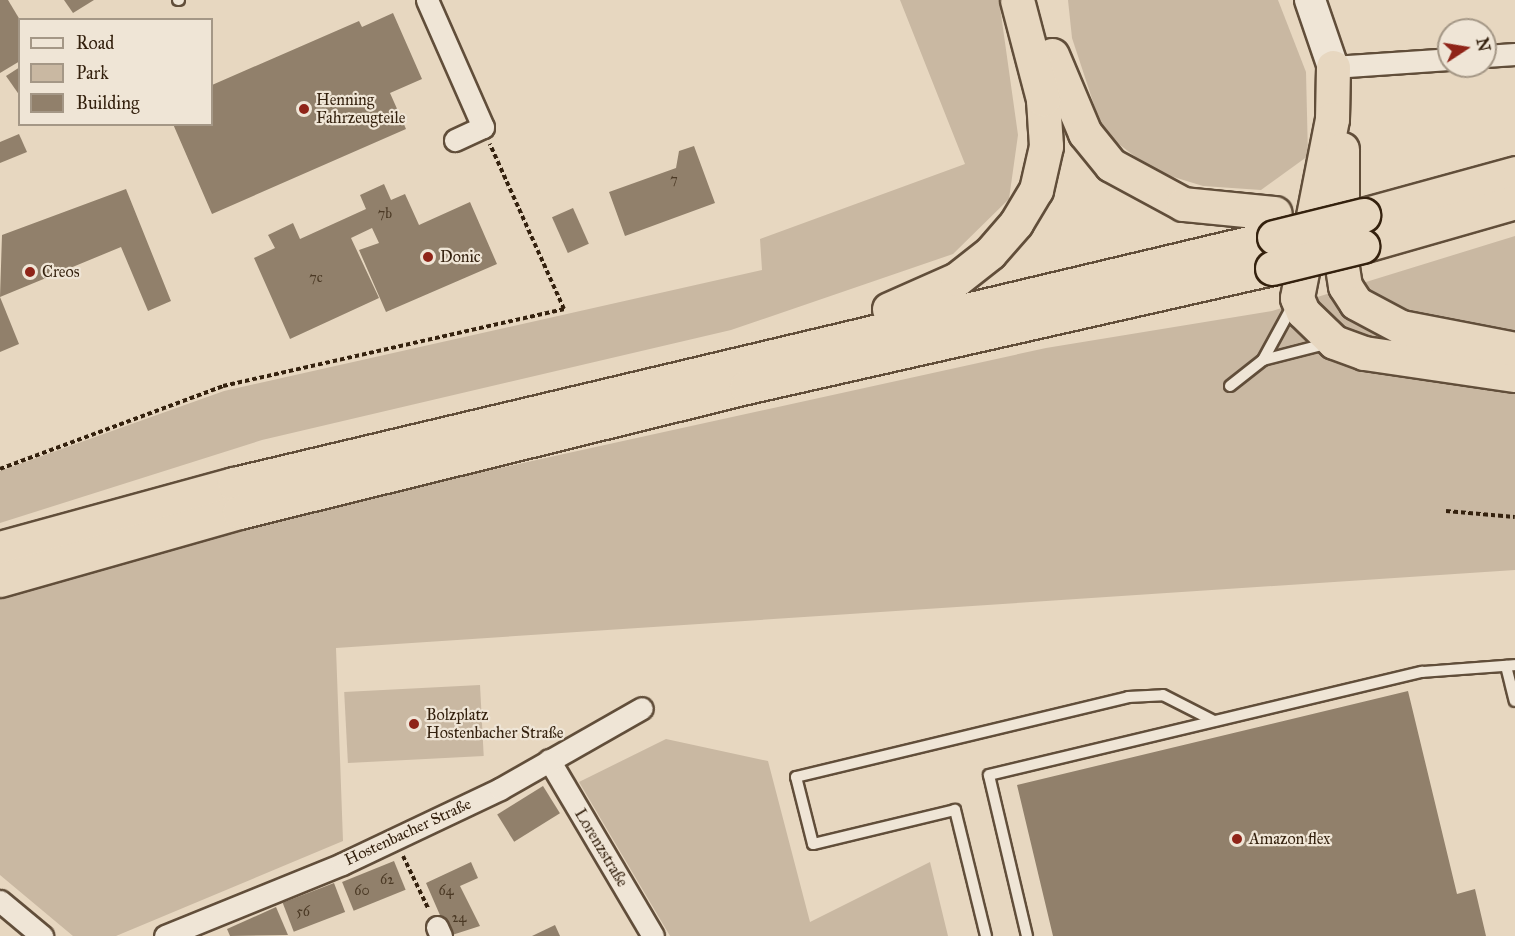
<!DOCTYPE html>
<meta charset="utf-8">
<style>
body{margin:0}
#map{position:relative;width:1515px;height:936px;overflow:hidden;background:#e7d7c0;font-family:"IM FELL Great Primer",serif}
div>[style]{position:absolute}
.green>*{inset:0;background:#c9b8a2;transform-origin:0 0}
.building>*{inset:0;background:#91806b;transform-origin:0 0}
.path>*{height:4px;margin-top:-2px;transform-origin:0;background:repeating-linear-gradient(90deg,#34210e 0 4.5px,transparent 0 7.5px)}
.roads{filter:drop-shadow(2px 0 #614e3a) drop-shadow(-2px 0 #614e3a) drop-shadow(0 2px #614e3a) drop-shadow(0 -2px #614e3a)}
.lane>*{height:10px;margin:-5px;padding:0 5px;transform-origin:5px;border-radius:5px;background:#efe5d6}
.street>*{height:21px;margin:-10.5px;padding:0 10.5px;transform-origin:10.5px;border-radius:10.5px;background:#efe5d6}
.secondary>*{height:30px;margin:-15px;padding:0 15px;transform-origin:15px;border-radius:15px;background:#efe5d6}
.highway>*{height:33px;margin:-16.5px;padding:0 16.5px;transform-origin:16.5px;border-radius:16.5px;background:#e7d7c0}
.bridges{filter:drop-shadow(2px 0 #34210e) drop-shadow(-2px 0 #34210e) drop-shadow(0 2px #34210e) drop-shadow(0 -2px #34210e)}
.highway-bridge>*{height:33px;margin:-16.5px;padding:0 16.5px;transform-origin:16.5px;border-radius:16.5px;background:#e7d7c0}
.dots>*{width:16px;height:16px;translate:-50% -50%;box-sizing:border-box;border:3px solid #efe5d6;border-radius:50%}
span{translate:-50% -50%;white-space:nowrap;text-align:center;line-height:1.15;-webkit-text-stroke:4.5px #efe5d6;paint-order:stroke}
.number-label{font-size:14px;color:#4b3925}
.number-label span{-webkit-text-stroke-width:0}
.poi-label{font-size:16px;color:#34210e}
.left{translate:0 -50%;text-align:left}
.street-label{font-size:16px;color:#34210e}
.legend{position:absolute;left:18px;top:18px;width:195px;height:108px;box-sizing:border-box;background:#efe5d6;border:2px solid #a49786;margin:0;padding:8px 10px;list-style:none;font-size:18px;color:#34210e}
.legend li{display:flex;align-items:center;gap:12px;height:30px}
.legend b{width:30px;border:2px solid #a49786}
.north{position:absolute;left:1437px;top:18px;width:60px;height:60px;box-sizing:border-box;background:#efe5d6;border:2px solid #a49786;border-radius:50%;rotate:78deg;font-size:16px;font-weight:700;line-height:24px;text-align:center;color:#34210e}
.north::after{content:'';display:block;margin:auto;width:21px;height:27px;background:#8f2418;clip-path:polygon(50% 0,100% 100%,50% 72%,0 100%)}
</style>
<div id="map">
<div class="green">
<i style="clip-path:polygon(900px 0,999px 0,1018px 135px,1009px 199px,953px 254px,731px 330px,262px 440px,0 523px,0 471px,224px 391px,762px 270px,760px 239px,965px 164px)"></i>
<i style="clip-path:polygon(1068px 0,1278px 0,1306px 72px,1308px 156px,1261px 190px,1203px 186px,1154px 171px,1103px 132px,1072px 38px)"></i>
<i style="clip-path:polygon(1515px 236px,1515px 570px,336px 648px,343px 841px,116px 936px,73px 936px,0 875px,0 596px,222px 529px,1046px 348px,1272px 311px)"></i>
<i style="left:480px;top:685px;width:71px;height:136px;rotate:87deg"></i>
<i style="clip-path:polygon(666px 739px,768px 761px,810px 922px,930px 862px,948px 936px,670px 936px,579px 782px)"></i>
</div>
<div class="building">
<i style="clip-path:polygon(0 0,8px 0,20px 20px,20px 61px,0 73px)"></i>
<i style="clip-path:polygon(64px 0,94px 0,73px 13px)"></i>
<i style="clip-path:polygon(393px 13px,422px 79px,390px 93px,406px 129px,212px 214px,173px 124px,212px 124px,212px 85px,359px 21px,362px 27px)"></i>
<i style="clip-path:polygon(20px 67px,20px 96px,6px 76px)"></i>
<i style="clip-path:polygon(19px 134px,27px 152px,0 163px,0 142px)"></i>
<i style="clip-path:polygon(694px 146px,715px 203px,625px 236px,609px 192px,676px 168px,679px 151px)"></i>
<i style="clip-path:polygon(384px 184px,391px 200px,405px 194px,419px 225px,470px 202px,497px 264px,386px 312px,359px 250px,379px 243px,372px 228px,351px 238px,379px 298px,290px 339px,254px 258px,275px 248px,268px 235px,293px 223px,300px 239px,366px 209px,360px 195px)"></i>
<i style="clip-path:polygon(126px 189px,171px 301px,148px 311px,121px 247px,0 297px,2px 235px)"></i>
<i style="left:573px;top:208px;width:39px;height:23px;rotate:66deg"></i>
<i style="clip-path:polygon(0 297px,19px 344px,0 352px)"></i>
<i style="clip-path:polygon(1408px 691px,1457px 894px,1475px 889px,1486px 936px,1053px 936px,1017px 785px)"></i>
<i style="left:543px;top:786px;width:32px;height:54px;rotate:58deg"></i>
<i style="left:394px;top:861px;width:31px;height:56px;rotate:68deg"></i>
<i style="clip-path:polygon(471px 862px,478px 878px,460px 886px,480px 926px,449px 936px,426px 883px)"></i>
<i style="left:334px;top:883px;width:31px;height:55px;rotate:69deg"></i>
<i style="clip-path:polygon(276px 907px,288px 935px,230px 936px,227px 929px)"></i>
<i style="clip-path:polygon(555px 925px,560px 936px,532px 936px)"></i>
</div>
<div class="path">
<i style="left:0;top:469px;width:238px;rotate:-20.4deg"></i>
<i style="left:223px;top:386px;width:350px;rotate:-12.7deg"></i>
<i style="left:564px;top:309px;width:181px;rotate:-114.2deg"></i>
<i style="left:1446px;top:511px;width:69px;rotate:5deg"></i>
<i style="left:403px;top:856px;width:58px;rotate:64.3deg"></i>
</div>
<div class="roads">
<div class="lane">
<i style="left:178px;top:0;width:1px"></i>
<i style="left:1263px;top:360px;width:63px;rotate:-61.4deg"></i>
<i style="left:1230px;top:386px;width:42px;rotate:-38.2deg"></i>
<i style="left:1263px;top:360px;width:68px;rotate:-14.4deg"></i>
<i style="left:1506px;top:666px;width:36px;rotate:76deg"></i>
<i style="left:986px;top:936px;width:130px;rotate:-103.8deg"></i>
<i style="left:955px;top:810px;width:146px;rotate:166.5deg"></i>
<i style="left:813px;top:844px;width:69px;rotate:-104.2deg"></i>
<i style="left:796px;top:777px;width:342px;rotate:-13.5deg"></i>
<i style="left:1128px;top:697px;width:35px;rotate:-3deg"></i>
<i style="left:1163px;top:695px;width:57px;rotate:27deg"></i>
<i style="left:1027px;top:936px;width:165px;rotate:-103.3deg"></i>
<i style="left:989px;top:775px;width:445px;rotate:-13.4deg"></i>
<i style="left:1422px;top:672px;width:93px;rotate:-4.3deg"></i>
</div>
<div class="street">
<i style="left:427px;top:0;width:139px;rotate:66.2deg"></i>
<i style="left:483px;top:127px;width:31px;rotate:155deg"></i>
<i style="left:1485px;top:56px;width:30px;rotate:-4deg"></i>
<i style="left:1333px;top:67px;width:116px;rotate:-3.9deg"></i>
<i style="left:549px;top:760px;width:204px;rotate:59.4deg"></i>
<i style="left:0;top:901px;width:55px;rotate:39.8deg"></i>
<i style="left:437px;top:927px;width:10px;rotate:66deg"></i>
<i style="left:165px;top:936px;width:191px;rotate:-22.1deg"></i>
<i style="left:342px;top:864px;width:175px;rotate:-25.4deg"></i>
<i style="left:500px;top:789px;width:163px;rotate:-29.7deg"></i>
</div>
<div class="secondary">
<i style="left:1310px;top:0;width:71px;rotate:71.1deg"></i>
</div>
<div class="highway">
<i style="left:1052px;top:55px;width:85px;rotate:67.1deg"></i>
<i style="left:1085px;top:133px;width:41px;rotate:50.9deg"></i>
<i style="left:1111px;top:165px;width:82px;rotate:28.4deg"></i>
<i style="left:1183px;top:204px;width:92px;rotate:5.6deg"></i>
<i style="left:1333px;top:67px;width:52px;rotate:91.1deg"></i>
<i style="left:1332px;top:119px;width:182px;rotate:101.1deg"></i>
<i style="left:1297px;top:298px;width:15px;rotate:67deg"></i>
<i style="left:1303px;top:312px;width:43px;rotate:44.1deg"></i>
<i style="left:1334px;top:342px;width:32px;rotate:20deg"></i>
<i style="left:1364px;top:353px;width:153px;rotate:8.3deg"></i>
<i style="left:1342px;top:149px;width:118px;rotate:90deg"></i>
<i style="left:1342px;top:267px;width:19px;rotate:81deg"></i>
<i style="left:1345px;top:286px;width:20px;rotate:57deg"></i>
<i style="left:1356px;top:303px;width:51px;rotate:28.1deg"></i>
<i style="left:1401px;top:327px;width:116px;rotate:10.9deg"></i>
<i style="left:1363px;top:215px;width:158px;rotate:-15.4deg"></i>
<i style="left:1362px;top:246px;width:159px;rotate:-16deg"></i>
<i style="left:889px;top:309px;width:74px;rotate:-23.8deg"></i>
<i style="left:957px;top:279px;width:42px;rotate:-38.2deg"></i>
<i style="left:990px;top:253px;width:40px;rotate:-49deg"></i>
<i style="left:1016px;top:223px;width:39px;rotate:-59deg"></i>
<i style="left:1036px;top:190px;width:45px;rotate:-77.2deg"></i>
<i style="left:1046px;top:146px;width:47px;rotate:-93.7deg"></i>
<i style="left:1043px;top:99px;width:102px;rotate:-104.7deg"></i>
<i style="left:0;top:548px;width:243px;rotate:-15.3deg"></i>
<i style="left:234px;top:484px;width:1069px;rotate:-13.36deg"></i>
<i style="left:0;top:580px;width:248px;rotate:-15.9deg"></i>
<i style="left:239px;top:512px;width:522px;rotate:-13.85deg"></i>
<i style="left:746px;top:387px;width:539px;rotate:-12.75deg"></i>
</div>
</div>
<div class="bridges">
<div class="highway-bridge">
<i style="left:1274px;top:237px;width:92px;rotate:-13.9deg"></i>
<i style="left:1272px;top:268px;width:93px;rotate:-13.7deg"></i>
</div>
</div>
<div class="dots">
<i style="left:304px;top:109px;background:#8f2418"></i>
<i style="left:428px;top:257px;background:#8f2418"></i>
<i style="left:30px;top:272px;background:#8f2418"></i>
<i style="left:414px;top:724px;background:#8f2418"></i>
<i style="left:1237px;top:839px;background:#8f2418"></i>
</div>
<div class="number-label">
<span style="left:674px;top:180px">7</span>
<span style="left:385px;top:214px">7b</span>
<span style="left:316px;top:278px">7c</span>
<span style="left:387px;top:880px">62</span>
<span style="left:362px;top:891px">60</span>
<span style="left:446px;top:891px">64</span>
<span style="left:303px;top:912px">56</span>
<span style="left:459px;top:918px">24</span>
</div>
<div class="poi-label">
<span class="left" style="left:316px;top:109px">Henning<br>Fahrzeugteile</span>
<span class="left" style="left:440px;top:257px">Donic</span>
<span class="left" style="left:42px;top:272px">Creos</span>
<span class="left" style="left:426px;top:724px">Bolzplatz<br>Hostenbacher Straße</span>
<span class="left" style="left:1249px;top:839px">Amazon flex</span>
</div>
<div class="street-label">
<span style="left:408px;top:832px;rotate:-25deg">Hostenbacher Straße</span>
<span style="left:601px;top:848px;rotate:59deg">Lorenzstraße</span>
</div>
<ul class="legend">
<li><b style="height:8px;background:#efe5d6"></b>Road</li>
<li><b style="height:16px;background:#c9b8a2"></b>Park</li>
<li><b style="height:16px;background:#91806b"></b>Building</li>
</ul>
<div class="north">N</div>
</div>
